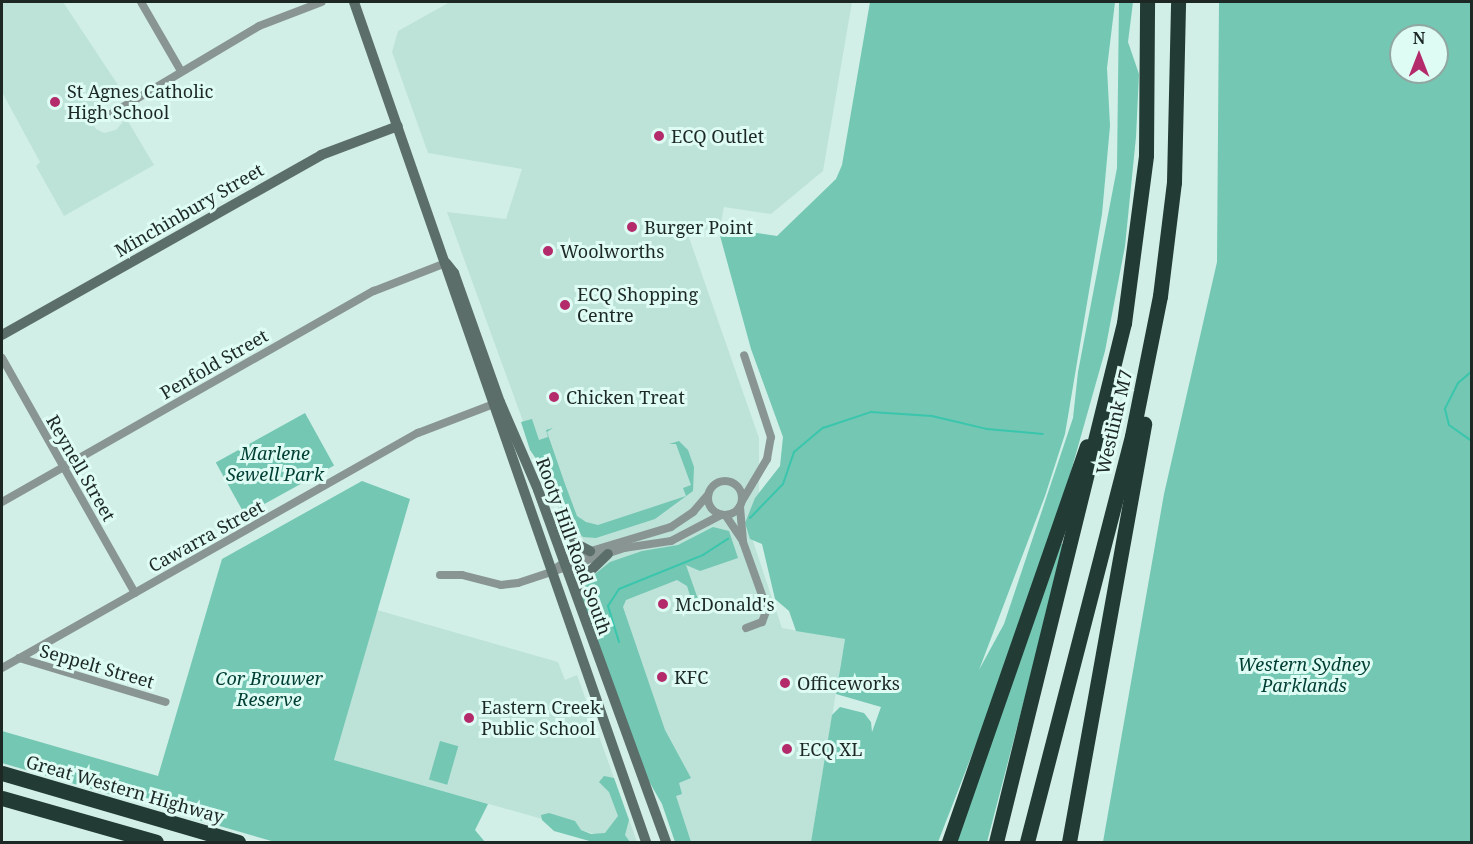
<!DOCTYPE html>
<style>
body{margin:0}
#map{position:relative;width:1473px;height:844px;overflow:hidden;background:#d1efe7;font-family:"Noto Serif",serif}
div>[style]{position:absolute}
.built>*{inset:0;background:#bde2d8}
.green>*{inset:0;background:#73c7b3;transform-origin:0 0}
.stream>*{height:2px;margin:-1px;padding:0 1px;transform-origin:1px;border-radius:1px;background:#3ac6ac}
.street>*{height:8px;margin:-4px;padding:0 4px;transform-origin:4px;border-radius:4px;background:#899592}
.street>.ring{margin:-4px;padding:0;box-sizing:content-box;background:none;border:8px solid #899592;border-radius:50%}
.secondary>*{height:10px;margin:-5px;padding:0 5px;transform-origin:5px;border-radius:5px;background:#5c6e69}
.highway>*{height:15px;margin:-7.5px;padding:0 7.5px;transform-origin:7.5px;border-radius:7.5px;background:#233b35}
.dots>*{width:16px;height:16px;translate:-50% -50%;box-sizing:border-box;border:3px solid #defcf4;border-radius:50%}
span{translate:-50% -50%;white-space:nowrap;text-align:center;line-height:1.15;-webkit-text-stroke:6px #defcf4;paint-order:stroke}
.poi-label{font-size:18px;color:#1d2825}
.left{translate:0 -50%;text-align:left}
.street-label{font-size:18px;color:#1d2825}
.park-label{font-size:18px;color:#003e34;font-style:italic}
.frame{position:absolute;inset:0;border:3px solid #1d2825;pointer-events:none}
.north{position:absolute;left:1389px;top:24px;width:60px;height:60px;box-sizing:border-box;background:#defcf4;border:2px solid #91a7a1;border-radius:50%;rotate:0deg;font-size:16px;font-weight:700;line-height:24px;text-align:center;color:#1d2825}
.north::after{content:'';display:block;margin:auto;width:21px;height:27px;background:#b42b6b;clip-path:polygon(50% 0,100% 100%,50% 72%,0 100%)}
</style>
<div id="map">
<div class="built">
<i style="clip-path:polygon(2px 2px,63px 2px,122px 91px,86px 112px,96px 129px,104px 133px,116px 130px,126px 118px,154px 165px,64px 216px,36px 166px,40px 162px,2px 92px)"></i>
<i style="clip-path:polygon(450px 2px,852px 2px,823px 171px,771px 214px,724px 207px,719px 232px,685px 226px,759px 438px,759px 501px,748px 526px,782px 628px,845px 639px,811px 842px,684px 842px,597px 576px,583px 539px,562px 516px,529px 438px,447px 212px,506px 219px,522px 169px,428px 153px,392px 52px,398px 31px)"></i>
<i style="clip-path:polygon(377px 610px,558px 662px,565px 680px,577px 675px,637px 842px,623px 842px,334px 760px)"></i>
</div>
<div class="green">
<i style="clip-path:polygon(870px 2px,1115px 2px,1107px 68px,1110px 126px,1102px 214px,1065px 434px,1045px 496px,979px 670px,1004px 624px,1073px 418px,1078px 372px,1117px 168px,1119px 2px,1133px 2px,1128px 42px,1139px 74px,1136px 137px,1125px 246px,1105px 351px,1064px 496px,994px 698px,938px 842px,811px 842px,832px 715px,840px 707px,864px 713px,871px 722px,872px 732px,881px 707px,836px 694px,845px 639px,796px 631px,789px 611px,775px 599px,762px 544px,750px 539px,745px 523px,755px 498px,780px 466px,783px 437px,751px 349px,719px 232px,722px 228px,777px 236px,836px 179px,842px 165px)"></i>
<i style="clip-path:polygon(evenodd,1219px 2px,1471px 2px,1471px 842px,1103px 842px,1164px 494px,1217px 262px,1219px 2px,1401px 36px,1437px 36px,1437px 72px,1401px 72px,1401px 36px)"></i>
<i style="left:305px;top:413px;width:60px;height:102px;rotate:61deg"></i>
<i style="clip-path:polygon(532px 419px,539px 440px,548px 437px,546px 430px,553px 428px,547px 432px,565px 484px,577px 516px,586px 522px,598px 525px,686px 496px,683px 488px,691px 485px,676px 444px,669px 444px,679px 441px,688px 450px,694px 467px,693px 491px,655px 519px,596px 538px,583px 537px,565px 519px,553px 483px,530px 450px,521px 422px)"></i>
<i style="clip-path:polygon(362px 481px,410px 499px,334px 760px,488px 804px,475px 830px,485px 842px,275px 842px,2px 763px,2px 731px,158px 776px,222px 559px)"></i>
<i style="clip-path:polygon(713px 527px,729px 531px,738px 558px,700px 571px,686px 565px,700px 605px,694px 608px,687px 586px,677px 580px,626px 600px,623px 607px,665px 730px,691px 778px,679px 783px,682px 794px,676px 796px,691px 842px,675px 842px,662px 804px,642px 769px,581px 600px,585px 582px,610px 562px,642px 551px,678px 545px)"></i>
<i style="clip-path:polygon(1061px 544px,1065px 544px,987px 842px,956px 842px)"></i>
<i style="left:440px;top:741px;width:19px;height:40px;rotate:16deg"></i>
<i style="clip-path:polygon(604px 776px,614px 778px,629px 820px,625px 835px,630px 842px,593px 842px,554px 831px,542px 820px,541px 815px,549px 813px,575px 821px,581px 830px,591px 834px,605px 833px,618px 816px,609px 792px,599px 782px)"></i>
</div>
<div class="stream">
<i style="left:1472px;top:371px;width:18px;rotate:139deg"></i>
<i style="left:1458px;top:383px;width:29px;rotate:117deg"></i>
<i style="left:1445px;top:409px;width:16px;rotate:76deg"></i>
<i style="left:1449px;top:425px;width:28px;rotate:35deg"></i>
<i style="left:750px;top:518px;width:47px;rotate:-45.9deg"></i>
<i style="left:783px;top:484px;width:34px;rotate:-71deg"></i>
<i style="left:794px;top:452px;width:38px;rotate:-40deg"></i>
<i style="left:823px;top:428px;width:51px;rotate:-18.4deg"></i>
<i style="left:871px;top:412px;width:61px;rotate:3.8deg"></i>
<i style="left:932px;top:416px;width:57px;rotate:13.3deg"></i>
<i style="left:987px;top:429px;width:56px;rotate:5.1deg"></i>
<i style="left:619px;top:642px;width:38px;rotate:-107deg"></i>
<i style="left:608px;top:606px;width:20px;rotate:-57deg"></i>
<i style="left:619px;top:589px;width:91px;rotate:-22deg"></i>
<i style="left:703px;top:555px;width:30px;rotate:-33deg"></i>
</div>
<div class="street">
<i style="left:141px;top:2px;width:80px;rotate:59.9deg"></i>
<i style="left:106px;top:117px;width:178px;rotate:-30.7deg"></i>
<i style="left:259px;top:26px;width:67px;rotate:-20.9deg"></i>
<i style="left:2px;top:358px;width:270px;rotate:60.5deg"></i>
<i class="ring" style="left:708px;top:481px;width:26px;height:26px"></i>
<i style="left:742px;top:501px;width:49px;rotate:-59.2deg"></i>
<i style="left:767px;top:459px;width:22px;rotate:-80deg"></i>
<i style="left:771px;top:437px;width:86px;rotate:-108.2deg"></i>
<i style="left:2px;top:502px;width:428px;rotate:-29.6deg"></i>
<i style="left:374px;top:291px;width:77px;rotate:-21.3deg"></i>
<i style="left:740px;top:507px;width:35px;rotate:85deg"></i>
<i style="left:743px;top:542px;width:71px;rotate:70.3deg"></i>
<i style="left:767px;top:609px;width:14px;rotate:111deg"></i>
<i style="left:762px;top:622px;width:17px;rotate:159deg"></i>
<i style="left:726px;top:516px;width:29px;rotate:56deg"></i>
<i style="left:552px;top:571px;width:24px;rotate:-36deg"></i>
<i style="left:571px;top:557px;width:104px;rotate:-16.7deg"></i>
<i style="left:671px;top:527px;width:27px;rotate:-34deg"></i>
<i style="left:693px;top:512px;width:23px;rotate:-49deg"></i>
<i style="left:440px;top:575px;width:22px"></i>
<i style="left:462px;top:575px;width:40px;rotate:14.4deg"></i>
<i style="left:501px;top:585px;width:17px;rotate:-7deg"></i>
<i style="left:518px;top:583px;width:112px;rotate:-18.3deg"></i>
<i style="left:624px;top:548px;width:48px;rotate:-8.5deg"></i>
<i style="left:671px;top:541px;width:56px;rotate:-27.5deg"></i>
<i style="left:19px;top:658px;width:153px;rotate:16.7deg"></i>
<i style="left:2px;top:668px;width:478px;rotate:-29.5deg"></i>
<i style="left:418px;top:433px;width:84px;rotate:-21deg"></i>
</div>
<div class="secondary">
<i style="left:354px;top:2px;width:889px;rotate:70.83deg"></i>
<i style="left:446px;top:263px;width:13px;rotate:51deg"></i>
<i style="left:454px;top:273px;width:137px;rotate:70.4deg"></i>
<i style="left:500px;top:402px;width:96px;rotate:66.6deg"></i>
<i style="left:538px;top:490px;width:375px;rotate:70deg"></i>
<i style="left:2px;top:335px;width:366px;rotate:-29.4deg"></i>
<i style="left:321px;top:155px;width:82px;rotate:-20.6deg"></i>
<i style="left:551px;top:518px;width:28px;rotate:51deg"></i>
<i style="left:569px;top:540px;width:24px;rotate:28deg"></i>
<i style="left:577px;top:595px;width:17px;rotate:-73deg"></i>
<i style="left:582px;top:579px;width:36px;rotate:-44deg"></i>
</div>
<div class="highway">
<i style="left:2px;top:773px;width:246px;rotate:16.3deg"></i>
<i style="left:2px;top:798px;width:160px;rotate:15.9deg"></i>
<i style="left:949px;top:842px;width:419px;rotate:-70.8deg"></i>
<i style="left:996px;top:842px;width:535px;rotate:-76.15deg"></i>
<i style="left:1124px;top:323px;width:169px;rotate:-82.5deg"></i>
<i style="left:1146px;top:155px;width:153px;rotate:-89.6deg"></i>
<i style="left:1027px;top:842px;width:419px;rotate:-75.5deg"></i>
<i style="left:1132px;top:436px;width:143px;rotate:-78.7deg"></i>
<i style="left:1160px;top:296px;width:115px;rotate:-83deg"></i>
<i style="left:1174px;top:182px;width:180px;rotate:-88.7deg"></i>
<i style="left:1069px;top:842px;width:425px;rotate:-79.8deg"></i>
</div>
<div class="dots">
<i style="left:55px;top:102px;background:#b42b6b"></i>
<i style="left:659px;top:136px;background:#b42b6b"></i>
<i style="left:632px;top:227px;background:#b42b6b"></i>
<i style="left:548px;top:251px;background:#b42b6b"></i>
<i style="left:565px;top:305px;background:#b42b6b"></i>
<i style="left:554px;top:397px;background:#b42b6b"></i>
<i style="left:663px;top:604px;background:#b42b6b"></i>
<i style="left:662px;top:677px;background:#b42b6b"></i>
<i style="left:785px;top:683px;background:#b42b6b"></i>
<i style="left:469px;top:718px;background:#b42b6b"></i>
<i style="left:787px;top:749px;background:#b42b6b"></i>
</div>
<div class="poi-label">
<span class="left" style="left:67px;top:102px">St Agnes Catholic<br>High School</span>
<span class="left" style="left:671px;top:136px">ECQ Outlet</span>
<span class="left" style="left:644px;top:227px">Burger Point</span>
<span class="left" style="left:560px;top:251px">Woolworths</span>
<span class="left" style="left:577px;top:305px">ECQ Shopping<br>Centre</span>
<span class="left" style="left:566px;top:397px">Chicken Treat</span>
<span class="left" style="left:675px;top:604px">McDonald's</span>
<span class="left" style="left:674px;top:677px">KFC</span>
<span class="left" style="left:797px;top:683px">Officeworks</span>
<span class="left" style="left:481px;top:718px">Eastern Creek<br>Public School</span>
<span class="left" style="left:799px;top:749px">ECQ XL</span>
</div>
<div class="street-label">
<span style="left:189px;top:210px;rotate:-30deg">Minchinbury Street</span>
<span style="left:214px;top:364px;rotate:-30deg">Penfold Street</span>
<span style="left:1114px;top:422px;rotate:-77deg">Westlink M7</span>
<span style="left:81px;top:468px;rotate:60deg">Reynell Street</span>
<span style="left:206px;top:536px;rotate:-29deg">Cawarra Street</span>
<span style="left:574px;top:546px;rotate:70deg">Rooty Hill Road South</span>
<span style="left:97px;top:666px;rotate:16deg">Seppelt Street</span>
<span style="left:125px;top:789px;rotate:16deg">Great Western Highway</span>
</div>
<div class="park-label">
<span style="left:275px;top:464px">Marlene<br>Sewell Park</span>
<span style="left:1304px;top:675px">Western Sydney<br>Parklands</span>
<span style="left:269px;top:689px">Cor Brouwer<br>Reserve</span>
</div>
<div class="frame"></div>
<div class="north">N</div>
</div>
